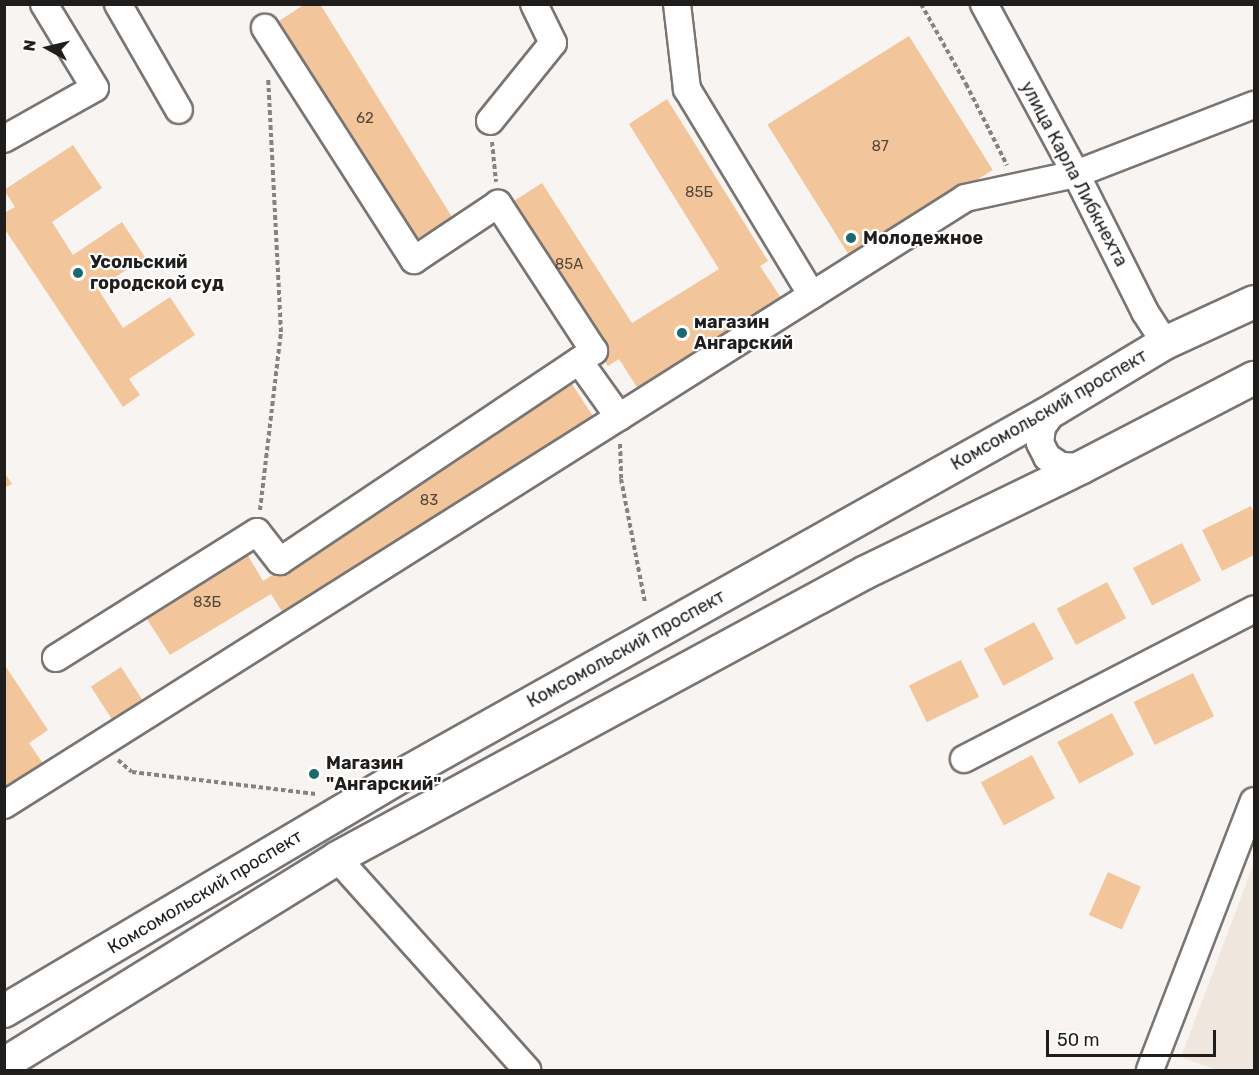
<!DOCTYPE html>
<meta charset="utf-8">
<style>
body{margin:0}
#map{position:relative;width:1259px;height:1075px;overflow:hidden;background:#f7f4f2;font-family:Rubik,sans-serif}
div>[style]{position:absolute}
.built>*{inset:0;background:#efe6de}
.building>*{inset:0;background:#f3c59a;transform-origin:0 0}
.path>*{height:4px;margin-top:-2px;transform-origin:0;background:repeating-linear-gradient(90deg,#858382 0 4.5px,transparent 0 7.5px)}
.roads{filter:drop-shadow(2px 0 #787573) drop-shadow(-2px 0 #787573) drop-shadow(0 2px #787573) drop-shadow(0 -2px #787573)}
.minor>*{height:26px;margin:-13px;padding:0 13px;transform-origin:13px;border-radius:13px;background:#fff}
.major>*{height:32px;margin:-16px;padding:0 16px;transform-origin:16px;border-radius:16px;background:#fff}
.dots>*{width:16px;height:16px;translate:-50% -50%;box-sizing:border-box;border:3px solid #fff;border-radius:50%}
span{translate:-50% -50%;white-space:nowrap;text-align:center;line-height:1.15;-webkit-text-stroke:4.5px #fff;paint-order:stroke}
.number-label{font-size:15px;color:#54483c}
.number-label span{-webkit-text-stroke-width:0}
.street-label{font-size:18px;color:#1f1e1d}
.poi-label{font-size:18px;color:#1f1e1d;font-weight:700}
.left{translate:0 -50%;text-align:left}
.frame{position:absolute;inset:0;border:6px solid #1f1e1d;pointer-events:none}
.north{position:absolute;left:18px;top:18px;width:60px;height:60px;-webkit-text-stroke:4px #fff;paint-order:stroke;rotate:278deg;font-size:16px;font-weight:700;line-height:24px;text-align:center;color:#1f1e1d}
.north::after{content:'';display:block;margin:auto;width:21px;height:27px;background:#1f1e1d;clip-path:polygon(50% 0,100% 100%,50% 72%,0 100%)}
.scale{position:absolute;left:1046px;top:1030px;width:170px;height:27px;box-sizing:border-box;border:3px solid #1f1e1d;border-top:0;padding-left:8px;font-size:18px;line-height:21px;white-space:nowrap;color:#1f1e1d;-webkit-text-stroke:4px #fff;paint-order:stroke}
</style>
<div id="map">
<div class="built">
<i style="clip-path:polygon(1254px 863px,1254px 1070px,1216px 1070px,1181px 1057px)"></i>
</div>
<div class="building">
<i style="clip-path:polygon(305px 4px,320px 4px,452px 217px,415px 240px,279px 21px)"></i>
<i style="left:909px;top:36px;width:158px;height:167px;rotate:58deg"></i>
<i style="clip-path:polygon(667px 99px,768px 261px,760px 266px,781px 298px,638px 389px,619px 359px,608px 366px,506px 206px,542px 183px,632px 323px,719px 269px,629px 124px)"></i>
<i style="clip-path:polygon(73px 145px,102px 188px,52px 222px,73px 255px,122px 222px,145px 257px,98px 289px,123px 328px,170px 297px,195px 335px,129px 379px,140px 395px,123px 407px,4px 228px,4px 213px,15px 207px,4px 190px)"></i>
<i style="clip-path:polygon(572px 384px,596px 421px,286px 618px,271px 594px,170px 655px,143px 613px,244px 549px,263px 581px)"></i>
<i style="clip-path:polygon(4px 472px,12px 484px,4px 488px)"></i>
<i style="clip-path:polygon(1251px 506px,1254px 513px,1254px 555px,1222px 571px,1202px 530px)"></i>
<i style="left:1182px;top:543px;width:42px;height:55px;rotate:63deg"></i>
<i style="left:1107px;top:582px;width:41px;height:57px;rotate:62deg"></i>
<i style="left:1034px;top:622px;width:42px;height:57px;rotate:62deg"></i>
<i style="left:961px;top:660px;width:41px;height:58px;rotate:64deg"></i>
<i style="clip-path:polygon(4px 664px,48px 730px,29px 743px,44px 765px,4px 790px)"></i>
<i style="left:121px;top:667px;width:46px;height:36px;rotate:57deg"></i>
<i style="left:1193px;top:673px;width:48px;height:66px;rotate:64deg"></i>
<i style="left:1112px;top:713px;width:47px;height:62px;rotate:62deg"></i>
<i style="left:1032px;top:755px;width:49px;height:58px;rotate:62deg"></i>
<i style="left:1108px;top:872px;width:36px;height:47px;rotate:24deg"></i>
</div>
<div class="path">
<i style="left:921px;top:4px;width:92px;rotate:60.6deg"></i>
<i style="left:966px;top:84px;width:91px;rotate:63.2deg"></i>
<i style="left:492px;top:142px;width:40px;rotate:84.3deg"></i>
<i style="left:620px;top:444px;width:35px;rotate:88deg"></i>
<i style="left:621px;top:479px;width:126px;rotate:79deg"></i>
<i style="left:260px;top:510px;width:179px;rotate:-83.3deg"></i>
<i style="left:281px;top:332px;width:254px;rotate:-92.9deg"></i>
<i style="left:118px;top:760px;width:18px;rotate:41deg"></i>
<i style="left:132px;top:772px;width:185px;rotate:6.8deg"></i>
</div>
<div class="roads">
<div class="minor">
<i style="left:118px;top:4px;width:122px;rotate:60.1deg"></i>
<i style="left:677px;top:4px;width:86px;rotate:83.3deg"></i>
<i style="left:687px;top:89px;width:241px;rotate:58.8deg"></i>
<i style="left:984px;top:4px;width:193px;rotate:61.6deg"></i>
<i style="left:1076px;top:174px;width:154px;rotate:63.4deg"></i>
<i style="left:1145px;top:312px;width:37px;rotate:57deg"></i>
<i style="left:490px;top:121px;width:100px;rotate:-51.1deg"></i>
<i style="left:553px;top:43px;width:43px;rotate:-116deg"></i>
<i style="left:4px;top:139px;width:104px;rotate:-29.3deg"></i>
<i style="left:95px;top:88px;width:98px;rotate:-121.3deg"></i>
<i style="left:579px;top:361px;width:69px;rotate:54.5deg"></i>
<i style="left:619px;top:417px;width:409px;rotate:-32.3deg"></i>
<i style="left:965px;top:198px;width:114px;rotate:-12.2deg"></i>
<i style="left:1076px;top:174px;width:191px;rotate:-21.2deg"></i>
<i style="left:1055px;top:409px;width:22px;rotate:126deg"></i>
<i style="left:1042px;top:427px;width:16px;rotate:97deg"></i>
<i style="left:1040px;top:443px;width:16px;rotate:63deg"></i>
<i style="left:1047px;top:457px;width:17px;rotate:33deg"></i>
<i style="left:1061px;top:466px;width:21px;rotate:3deg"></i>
<i style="left:56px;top:658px;width:237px;rotate:-32.1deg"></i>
<i style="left:257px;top:532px;width:37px;rotate:52deg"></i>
<i style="left:280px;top:561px;width:378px;rotate:-33.8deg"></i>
<i style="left:594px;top:351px;width:176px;rotate:-123.1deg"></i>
<i style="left:498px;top:204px;width:101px;rotate:146.3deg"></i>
<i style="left:414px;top:260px;width:276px;rotate:-122.7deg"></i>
<i style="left:964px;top:759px;width:326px;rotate:-27.3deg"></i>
<i style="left:4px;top:805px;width:727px;rotate:-32.25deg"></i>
<i style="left:337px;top:858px;width:285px;rotate:48.1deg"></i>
<i style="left:1150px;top:1070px;width:288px;rotate:-68.9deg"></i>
</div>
<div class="major">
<i style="left:4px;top:1011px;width:459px;rotate:-30.6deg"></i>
<i style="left:399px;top:777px;width:752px;rotate:-29.29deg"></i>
<i style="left:1055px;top:409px;width:128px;rotate:-31deg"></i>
<i style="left:1165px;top:343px;width:98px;rotate:-24.7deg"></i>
<i style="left:4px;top:1064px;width:392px;rotate:-31.7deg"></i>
<i style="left:337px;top:858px;width:599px;rotate:-28.4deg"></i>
<i style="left:864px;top:573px;width:242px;rotate:-25.9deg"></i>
<i style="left:1082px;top:467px;width:194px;rotate:-27.4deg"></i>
</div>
</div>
<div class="dots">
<i style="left:851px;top:238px;background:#1b686d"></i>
<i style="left:78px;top:273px;background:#1b686d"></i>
<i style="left:682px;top:333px;background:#1b686d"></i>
<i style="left:314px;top:774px;background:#1b686d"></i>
</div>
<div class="number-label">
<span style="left:365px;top:119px">62</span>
<span style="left:880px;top:147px">87</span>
<span style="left:699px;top:193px">85Б</span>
<span style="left:569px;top:265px">85А</span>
<span style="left:429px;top:501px">83</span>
<span style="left:207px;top:603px">83Б</span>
</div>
<div class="street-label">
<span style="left:1074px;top:174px;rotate:62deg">улица Карла Либкнехта</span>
<span style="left:1049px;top:410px;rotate:-30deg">Комсомольский проспект</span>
<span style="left:626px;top:649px;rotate:-29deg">Комсомольский проспект</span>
<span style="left:205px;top:892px;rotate:-31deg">Комсомольский проспект</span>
</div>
<div class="poi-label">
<span class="left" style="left:863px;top:238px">Молодежное</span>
<span class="left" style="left:90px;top:273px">Усольский<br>городской суд</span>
<span class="left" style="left:694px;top:333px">магазин<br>Ангарский</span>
<span class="left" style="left:326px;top:774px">Магазин<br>"Ангарский"</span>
</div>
<div class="frame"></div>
<div class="north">N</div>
<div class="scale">50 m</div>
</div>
